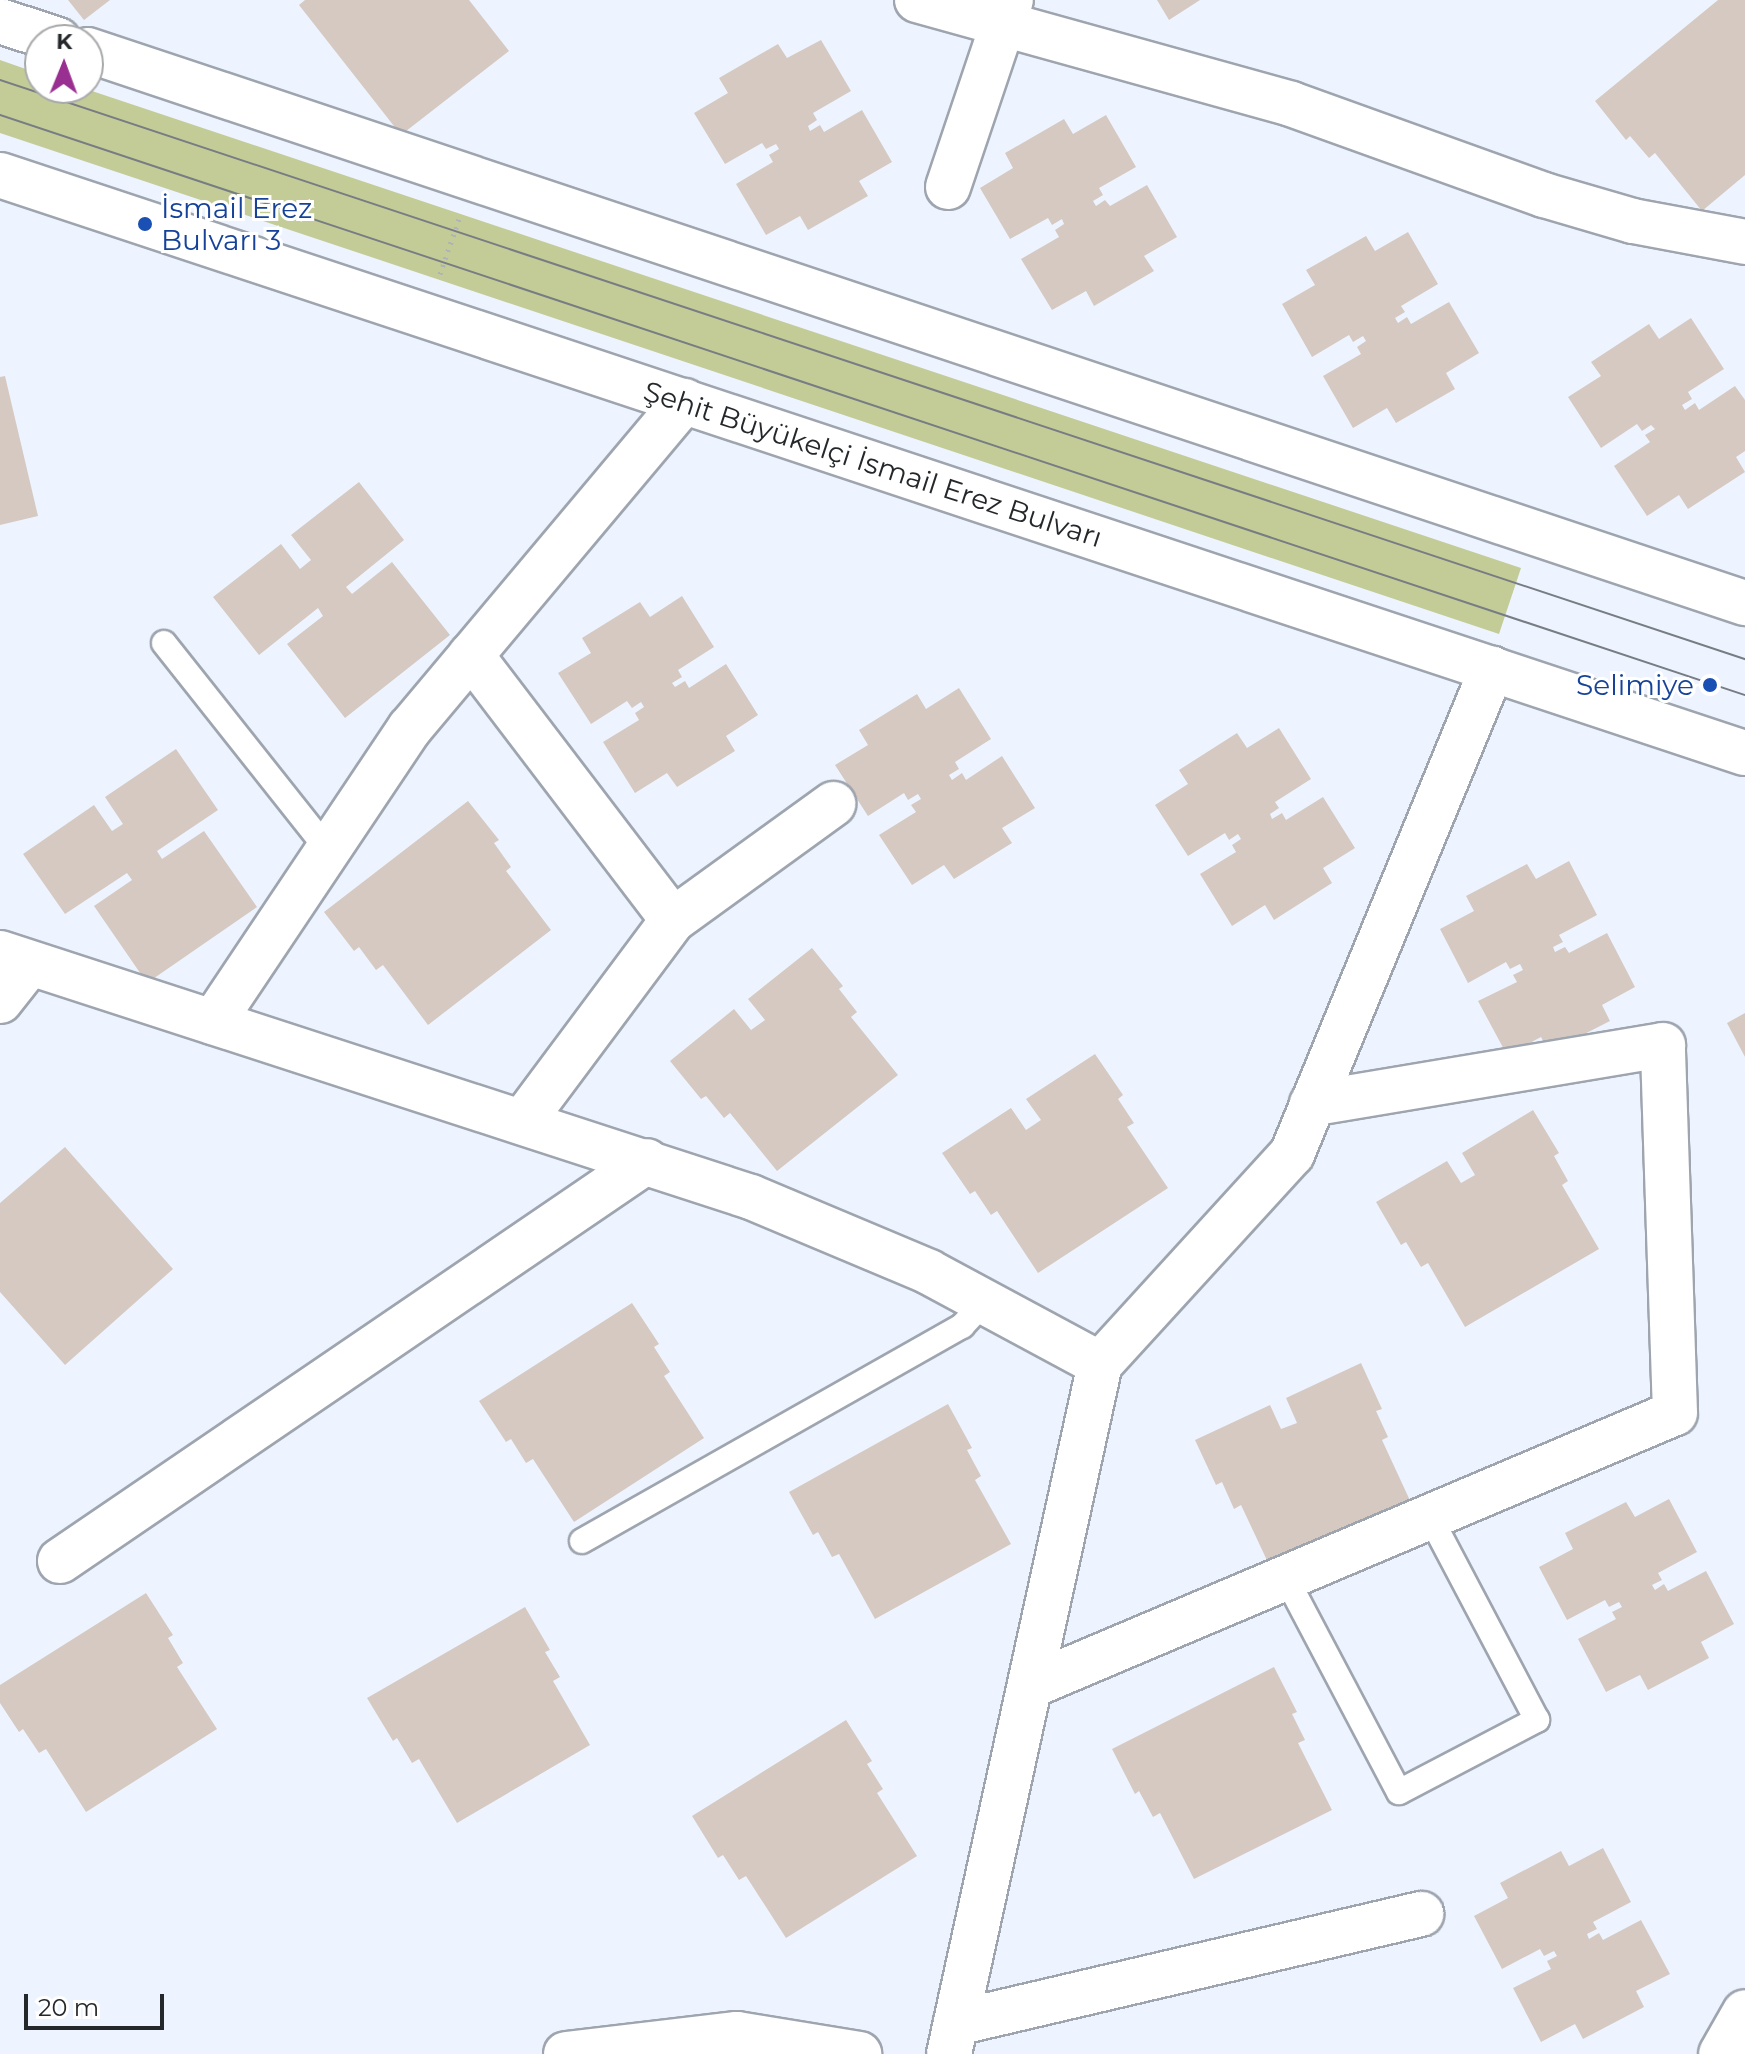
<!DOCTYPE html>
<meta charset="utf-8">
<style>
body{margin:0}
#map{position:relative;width:1745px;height:2054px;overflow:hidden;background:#edf4ff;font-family:Montserrat,sans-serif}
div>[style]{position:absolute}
.green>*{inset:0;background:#c3cc97}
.building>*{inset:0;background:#d5c9c2}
.path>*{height:5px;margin-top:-2.5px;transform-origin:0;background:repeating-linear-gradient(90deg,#adb2bb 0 2px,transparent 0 8px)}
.roads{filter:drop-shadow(2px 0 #9ea5af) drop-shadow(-2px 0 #9ea5af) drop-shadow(0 2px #9ea5af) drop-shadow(0 -2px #9ea5af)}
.lane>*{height:24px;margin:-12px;padding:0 12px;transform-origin:12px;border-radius:12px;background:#fff}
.street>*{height:44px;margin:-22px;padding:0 22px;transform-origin:22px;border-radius:22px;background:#fff}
.primary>*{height:44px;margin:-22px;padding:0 22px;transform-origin:22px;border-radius:22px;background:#fff}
.tram>*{height:2px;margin:-1px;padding:0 1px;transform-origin:1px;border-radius:1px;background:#787c83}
.dots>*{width:22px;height:22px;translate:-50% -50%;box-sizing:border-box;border:4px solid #fff;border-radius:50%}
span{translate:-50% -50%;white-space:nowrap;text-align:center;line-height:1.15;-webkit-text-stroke:6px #fff;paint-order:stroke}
.transit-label{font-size:28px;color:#164399}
.left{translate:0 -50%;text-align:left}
.right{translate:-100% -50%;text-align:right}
.street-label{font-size:28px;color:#25282b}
.north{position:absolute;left:24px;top:24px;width:80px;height:80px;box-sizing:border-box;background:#fff;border:2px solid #a8a9aa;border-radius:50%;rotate:1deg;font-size:22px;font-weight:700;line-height:32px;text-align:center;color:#25282b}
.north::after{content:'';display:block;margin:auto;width:28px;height:36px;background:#992f91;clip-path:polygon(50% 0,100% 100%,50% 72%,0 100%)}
.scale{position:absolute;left:24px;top:1994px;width:140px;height:36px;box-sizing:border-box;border:4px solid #25282b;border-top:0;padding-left:10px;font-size:24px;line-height:28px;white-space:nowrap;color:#25282b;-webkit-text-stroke:6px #fff;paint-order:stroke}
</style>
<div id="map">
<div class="green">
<i style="clip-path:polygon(0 60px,40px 74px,40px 88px,83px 88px,1521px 568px,1499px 634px,0 133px)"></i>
</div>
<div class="building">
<i style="clip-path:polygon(68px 0,110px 0,84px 20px)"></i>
<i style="clip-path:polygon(305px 0,469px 0,509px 51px,401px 135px,299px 5px)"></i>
<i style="clip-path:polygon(1157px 0,1200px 0,1169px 20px)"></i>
<i style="clip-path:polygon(1718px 0,1745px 0,1745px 175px,1702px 211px,1655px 153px,1649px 158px,1630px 136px,1626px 140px,1595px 101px)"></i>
<i style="clip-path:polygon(821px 40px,851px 91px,813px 113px,817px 120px,808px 126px,810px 131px,820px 125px,824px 132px,862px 110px,892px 162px,859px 181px,868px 196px,808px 230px,800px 216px,766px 235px,736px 184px,773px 162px,769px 155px,779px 149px,776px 144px,766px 149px,762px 143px,725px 164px,694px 113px,728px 93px,719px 78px,778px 44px,787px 58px)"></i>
<i style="clip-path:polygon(1106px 115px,1136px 167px,1099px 188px,1103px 195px,1093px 201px,1096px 206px,1105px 200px,1110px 206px,1147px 185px,1177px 237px,1144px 256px,1154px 271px,1094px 306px,1086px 291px,1052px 310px,1021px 259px,1059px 237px,1055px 230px,1064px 224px,1062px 219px,1052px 225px,1048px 218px,1010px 239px,980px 188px,1013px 168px,1005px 153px,1064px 119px,1073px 134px)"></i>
<i style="clip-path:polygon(1408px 232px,1438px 284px,1401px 306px,1405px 312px,1395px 318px,1398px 323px,1407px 317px,1411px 324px,1449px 302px,1479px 353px,1446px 373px,1455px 389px,1396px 423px,1387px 408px,1353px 428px,1323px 376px,1361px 354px,1357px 347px,1366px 341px,1363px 336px,1353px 342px,1349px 335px,1312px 357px,1282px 304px,1315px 285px,1306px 270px,1366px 236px,1375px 251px)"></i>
<i style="clip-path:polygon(1691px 318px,1724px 369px,1688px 392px,1692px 399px,1682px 405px,1685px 410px,1695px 403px,1699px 410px,1735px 386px,1745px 400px,1745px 451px,1736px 457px,1745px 472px,1688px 509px,1679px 495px,1647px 516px,1614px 466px,1650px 442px,1645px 435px,1655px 429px,1651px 425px,1642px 431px,1637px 424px,1601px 448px,1568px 397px,1601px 376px,1591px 362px,1649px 324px,1659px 339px)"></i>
<i style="clip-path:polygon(5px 376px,38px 516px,0 525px,0 377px)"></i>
<i style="clip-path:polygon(359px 482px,404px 540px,346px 587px,352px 594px,392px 562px,450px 635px,345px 718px,287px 644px,323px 616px,318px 608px,259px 655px,213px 597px,281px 544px,300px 569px,311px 560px,291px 535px)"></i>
<i style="clip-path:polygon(682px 596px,714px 647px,678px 670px,682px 677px,672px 683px,675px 687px,685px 681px,689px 688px,726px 664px,758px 715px,726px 736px,735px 751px,677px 787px,667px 773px,635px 793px,603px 742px,639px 720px,635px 713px,644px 707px,641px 702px,632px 708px,627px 701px,591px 724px,558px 673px,591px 653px,582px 638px,640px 602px,650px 617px)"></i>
<i style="clip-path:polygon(959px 688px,991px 739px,955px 762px,959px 769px,949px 775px,952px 780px,962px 773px,966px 780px,1002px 756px,1035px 808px,1002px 828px,1012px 843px,954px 879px,944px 865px,912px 885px,879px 835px,916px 812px,911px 805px,921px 799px,918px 794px,908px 800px,904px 793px,868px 816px,835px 765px,868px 745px,859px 730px,917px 694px,926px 709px)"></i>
<i style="clip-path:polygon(1279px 728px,1311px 779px,1275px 802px,1279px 808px,1270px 814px,1272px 819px,1282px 813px,1286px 820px,1323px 797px,1355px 848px,1323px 868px,1332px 883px,1274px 920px,1265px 905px,1232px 926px,1200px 874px,1236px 852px,1232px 845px,1241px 839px,1238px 834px,1229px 840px,1225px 833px,1188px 856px,1155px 805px,1188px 784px,1179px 770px,1237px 733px,1247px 748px)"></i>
<i style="clip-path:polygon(176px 749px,218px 810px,157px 851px,162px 859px,204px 831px,257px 907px,147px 983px,94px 906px,132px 880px,127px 873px,65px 914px,23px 854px,94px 805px,112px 831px,123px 824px,105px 797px)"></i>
<i style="clip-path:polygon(468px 801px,499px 840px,494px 843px,511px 867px,506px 871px,551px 930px,428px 1025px,383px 965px,376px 970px,359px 947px,354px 951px,324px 912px)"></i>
<i style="clip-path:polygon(1569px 861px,1597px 915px,1559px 935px,1563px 942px,1553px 947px,1555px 952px,1565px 947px,1569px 953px,1607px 933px,1635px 987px,1602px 1005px,1610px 1021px,1549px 1052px,1541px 1037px,1507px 1055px,1478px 1001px,1517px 982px,1513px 975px,1523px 970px,1520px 964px,1510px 969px,1506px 962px,1468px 983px,1440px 929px,1474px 911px,1466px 896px,1527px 864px,1536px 879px)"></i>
<i style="clip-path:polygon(812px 948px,843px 986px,839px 989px,857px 1012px,851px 1017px,898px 1075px,777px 1171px,730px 1113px,724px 1118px,706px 1096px,701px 1099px,670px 1061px,734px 1009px,751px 1030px,765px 1020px,748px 999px)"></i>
<i style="clip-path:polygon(1745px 1013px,1745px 1057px,1727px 1023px)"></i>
<i style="clip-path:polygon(1095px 1054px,1123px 1095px,1118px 1099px,1134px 1123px,1127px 1127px,1168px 1188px,1038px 1273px,997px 1211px,991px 1215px,975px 1191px,970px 1194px,942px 1153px,1011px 1108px,1026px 1130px,1041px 1120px,1026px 1099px)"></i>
<i style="clip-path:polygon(1533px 1110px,1559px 1153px,1554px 1156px,1568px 1181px,1562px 1185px,1599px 1249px,1465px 1327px,1428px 1263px,1421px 1267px,1406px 1242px,1401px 1245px,1376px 1202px,1447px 1161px,1461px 1183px,1475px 1175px,1462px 1153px)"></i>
<i style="clip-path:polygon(65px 1147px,173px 1269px,65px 1365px,0 1292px,0 1203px)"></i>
<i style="clip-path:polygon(632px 1303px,659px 1344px,654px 1347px,670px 1372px,664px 1376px,704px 1438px,574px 1522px,533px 1459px,526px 1463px,511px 1439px,506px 1442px,479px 1401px)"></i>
<i style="clip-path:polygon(1361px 1363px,1382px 1409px,1376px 1411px,1388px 1437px,1382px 1440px,1413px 1507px,1273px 1573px,1241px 1505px,1234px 1509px,1222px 1482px,1216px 1485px,1195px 1440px,1270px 1405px,1281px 1429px,1297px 1423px,1286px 1398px)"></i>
<i style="clip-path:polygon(948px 1404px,972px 1448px,967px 1450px,981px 1476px,975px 1480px,1011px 1544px,875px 1619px,839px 1554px,832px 1557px,818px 1532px,813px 1535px,789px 1492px)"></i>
<i style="clip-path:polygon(1669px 1499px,1697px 1552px,1658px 1573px,1662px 1580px,1652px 1585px,1655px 1590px,1664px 1584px,1668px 1591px,1706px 1571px,1734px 1624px,1701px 1642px,1709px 1658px,1648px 1690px,1640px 1675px,1606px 1692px,1578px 1639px,1616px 1619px,1612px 1612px,1622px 1607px,1619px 1602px,1609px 1607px,1605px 1600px,1567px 1620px,1539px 1567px,1573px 1549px,1565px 1533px,1626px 1502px,1635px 1517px)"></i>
<i style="clip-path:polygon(146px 1593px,173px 1635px,168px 1638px,183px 1663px,177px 1667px,217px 1729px,86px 1812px,46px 1749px,39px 1753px,23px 1729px,19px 1732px,0 1703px,0 1685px)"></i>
<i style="clip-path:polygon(525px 1607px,550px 1650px,545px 1652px,560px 1677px,553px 1681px,590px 1745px,457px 1823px,419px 1759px,412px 1763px,397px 1738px,393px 1741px,367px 1698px)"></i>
<i style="clip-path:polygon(1274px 1667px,1297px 1712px,1292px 1714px,1305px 1740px,1298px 1743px,1332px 1810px,1194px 1879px,1160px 1813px,1153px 1817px,1139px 1791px,1135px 1794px,1112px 1749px)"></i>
<i style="clip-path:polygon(846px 1720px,872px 1761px,867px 1764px,883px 1789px,877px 1793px,917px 1856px,786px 1938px,746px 1876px,739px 1880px,723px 1855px,718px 1858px,692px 1816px)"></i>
<i style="clip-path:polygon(1603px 1848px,1631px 1902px,1593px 1922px,1597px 1929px,1587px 1934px,1589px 1939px,1599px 1933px,1603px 1940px,1641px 1920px,1670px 1974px,1636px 1991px,1644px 2007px,1583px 2039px,1575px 2024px,1541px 2042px,1513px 1988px,1551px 1969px,1547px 1961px,1557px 1956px,1554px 1951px,1544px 1956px,1540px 1949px,1502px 1969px,1474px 1916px,1508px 1898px,1500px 1883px,1561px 1851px,1569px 1866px)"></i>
</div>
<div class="path">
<i style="left:440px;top:274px;width:58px;rotate:-70.9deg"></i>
</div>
<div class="roads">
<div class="lane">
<i style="left:164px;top:643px;width:264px;rotate:51.6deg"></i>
<i style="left:582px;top:1541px;width:437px;rotate:-29.5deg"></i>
<i style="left:962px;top:1326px;width:34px;rotate:-47deg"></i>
<i style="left:1286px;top:1578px;width:242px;rotate:62.2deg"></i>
<i style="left:1399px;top:1792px;width:156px;rotate:-27.6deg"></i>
<i style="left:1537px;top:1720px;width:229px;rotate:-117.8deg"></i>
</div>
<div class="street">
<i style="left:917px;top:0;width:388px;rotate:15.5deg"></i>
<i style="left:1291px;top:104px;width:269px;rotate:19.8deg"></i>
<i style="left:1544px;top:195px;width:93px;rotate:16.3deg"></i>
<i style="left:1633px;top:221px;width:114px;rotate:10.6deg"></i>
<i style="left:948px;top:187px;width:197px;rotate:-71.4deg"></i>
<i style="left:471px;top:655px;width:333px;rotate:52.7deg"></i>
<i style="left:0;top:953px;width:790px;rotate:18deg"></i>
<i style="left:751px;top:1197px;width:193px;rotate:22.8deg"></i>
<i style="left:929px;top:1272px;width:194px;rotate:28.3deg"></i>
<i style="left:0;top:1001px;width:48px;rotate:-51.7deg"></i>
<i style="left:213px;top:1022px;width:354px;rotate:-56.2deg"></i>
<i style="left:410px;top:728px;width:427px;rotate:-50deg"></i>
<i style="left:523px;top:1121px;width:251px;rotate:-53.3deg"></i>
<i style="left:673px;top:920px;width:198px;rotate:-35.9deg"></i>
<i style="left:60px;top:1561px;width:710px;rotate:-34.27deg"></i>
<i style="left:1030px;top:1686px;width:700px;rotate:-22.94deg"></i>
<i style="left:1675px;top:1413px;width:368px;rotate:-91.9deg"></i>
<i style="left:1663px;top:1045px;width:356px;rotate:170.5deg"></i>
<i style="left:956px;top:2023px;width:478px;rotate:-13.2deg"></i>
<i style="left:566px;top:2054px;width:172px;rotate:-6.7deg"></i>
<i style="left:737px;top:2034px;width:124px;rotate:9.3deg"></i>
<i style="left:949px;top:2054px;width:706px;rotate:-77.66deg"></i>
<i style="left:1100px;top:1364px;width:285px;rotate:-47.6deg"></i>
<i style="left:1292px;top:1154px;width:525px;rotate:-67.59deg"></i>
</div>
<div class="primary">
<i style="left:0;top:21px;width:61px;rotate:18.1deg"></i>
<i style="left:88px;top:50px;width:1747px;rotate:18.46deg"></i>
<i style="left:0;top:175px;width:1838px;rotate:18.33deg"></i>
<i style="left:1721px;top:2054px;width:48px;rotate:-60.3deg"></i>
</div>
</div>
<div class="tram">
<i style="left:0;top:80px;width:1839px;rotate:18.36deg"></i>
<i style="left:0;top:115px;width:1839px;rotate:18.39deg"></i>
</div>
<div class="dots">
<i style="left:145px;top:224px;background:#1a4fb4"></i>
<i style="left:1710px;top:685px;background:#1a4fb4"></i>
</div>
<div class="transit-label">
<span class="left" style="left:161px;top:224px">İsmail Erez<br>Bulvarı 3</span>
<span class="right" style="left:1694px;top:685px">Selimiye</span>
</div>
<div class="street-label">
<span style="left:873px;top:464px;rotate:18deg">Şehit Büyükelçi İsmail Erez Bulvarı</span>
</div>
<div class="north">K</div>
<div class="scale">20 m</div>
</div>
